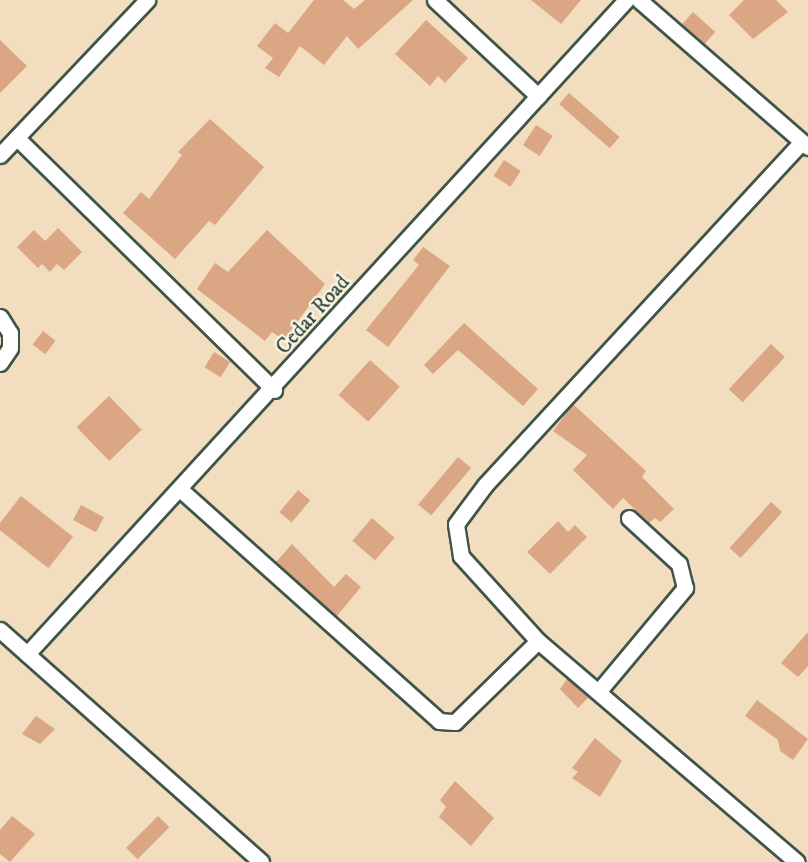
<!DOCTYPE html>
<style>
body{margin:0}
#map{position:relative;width:808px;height:862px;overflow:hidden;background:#f3ddbf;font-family:"IM FELL DW Pica",serif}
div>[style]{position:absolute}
.building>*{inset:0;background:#dba683;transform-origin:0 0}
.roads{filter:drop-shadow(2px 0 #3f5549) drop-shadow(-2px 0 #3f5549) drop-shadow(0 2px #3f5549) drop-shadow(0 -2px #3f5549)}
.minor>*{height:15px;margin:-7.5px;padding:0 7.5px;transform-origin:7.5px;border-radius:7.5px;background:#fff}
span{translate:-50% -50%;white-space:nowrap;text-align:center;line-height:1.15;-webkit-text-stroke:4.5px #fcf5e5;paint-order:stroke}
.street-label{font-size:21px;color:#1f3d34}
</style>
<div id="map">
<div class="building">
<i style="clip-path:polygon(314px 0,343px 0,354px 9px,365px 0,413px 0,358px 49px,347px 36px,324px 65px,300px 46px,279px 77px,265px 68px,273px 58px,257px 46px,275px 23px,288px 33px)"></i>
<i style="clip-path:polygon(531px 0,581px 0,561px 24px)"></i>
<i style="clip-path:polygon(744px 0,776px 0,788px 12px,753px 39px,729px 15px)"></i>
<i style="left:693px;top:12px;width:30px;height:16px;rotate:42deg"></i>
<i style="clip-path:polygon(426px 20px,468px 58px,445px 83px,438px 76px,430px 86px,395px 54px)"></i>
<i style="clip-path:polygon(0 40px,27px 66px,0 93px)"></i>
<i style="left:569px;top:93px;width:67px;height:15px;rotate:41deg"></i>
<i style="clip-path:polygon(210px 119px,264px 167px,215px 225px,209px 221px,175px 259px,123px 213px,141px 192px,149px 199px,182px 155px,178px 152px)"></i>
<i style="left:536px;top:125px;width:20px;height:24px;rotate:33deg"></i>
<i style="left:504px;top:160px;width:20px;height:19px;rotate:33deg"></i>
<i style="clip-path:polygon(58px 228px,82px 252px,64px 270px,57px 264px,50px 272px,42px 264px,38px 268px,17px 247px,34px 230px,45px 241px)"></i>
<i style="clip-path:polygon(267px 230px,325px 284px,284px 340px,272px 332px,265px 341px,197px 289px,215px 263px,228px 272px)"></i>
<i style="clip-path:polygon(423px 247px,450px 266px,388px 347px,366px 330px,419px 265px,413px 260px)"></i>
<i style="clip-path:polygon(464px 323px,538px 389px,523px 406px,458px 350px,433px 374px,424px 365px)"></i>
<i style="left:43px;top:331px;width:16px;height:17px;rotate:38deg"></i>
<i style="left:771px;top:344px;width:19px;height:62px;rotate:43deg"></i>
<i style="left:214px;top:352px;width:19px;height:18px;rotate:32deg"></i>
<i style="left:370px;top:360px;width:40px;height:47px;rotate:42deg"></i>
<i style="left:109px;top:396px;width:47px;height:45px;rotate:46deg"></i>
<i style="clip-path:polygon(573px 404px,646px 471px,642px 477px,674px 509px,660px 522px,655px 518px,649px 523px,623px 498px,613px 509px,573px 470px,587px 455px,553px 431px)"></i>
<i style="left:458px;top:457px;width:17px;height:62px;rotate:40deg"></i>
<i style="left:298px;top:490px;width:16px;height:29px;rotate:40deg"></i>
<i style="left:21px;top:496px;width:66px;height:40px;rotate:38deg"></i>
<i style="left:771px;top:502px;width:15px;height:62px;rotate:42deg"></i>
<i style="left:81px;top:505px;width:26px;height:17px;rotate:28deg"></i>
<i style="left:372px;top:518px;width:30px;height:30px;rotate:41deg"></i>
<i style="clip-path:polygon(558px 521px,568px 532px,575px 525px,587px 537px,550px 574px,527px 552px)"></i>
<i style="clip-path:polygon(292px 544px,334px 587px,346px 574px,361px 587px,337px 616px,276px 562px)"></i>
<i style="clip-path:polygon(808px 632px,808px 666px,798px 677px,781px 663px)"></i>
<i style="clip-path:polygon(567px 679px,589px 697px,578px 708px,560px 689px)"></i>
<i style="clip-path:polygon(757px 700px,808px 739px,793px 760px,780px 751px,778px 740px,745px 716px)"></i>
<i style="clip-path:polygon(36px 716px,55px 729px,40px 744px,22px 734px)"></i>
<i style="clip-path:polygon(595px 738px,622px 761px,600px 797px,572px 778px,578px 772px,572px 768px)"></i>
<i style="clip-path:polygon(455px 781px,494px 818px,471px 846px,439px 817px,446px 807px,440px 800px)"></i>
<i style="clip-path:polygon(12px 816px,35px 834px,10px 862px,0 854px,0 830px)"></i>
<i style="left:158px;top:816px;width:16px;height:45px;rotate:45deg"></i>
</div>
<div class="roads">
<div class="minor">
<i style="left:435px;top:0;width:141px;rotate:43deg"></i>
<i style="left:639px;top:0;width:224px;rotate:41deg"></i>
<i style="left:17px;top:138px;width:360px;rotate:44.4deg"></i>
<i style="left:0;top:155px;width:214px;rotate:-46.5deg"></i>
<i style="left:0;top:317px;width:19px;rotate:58deg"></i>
<i style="left:10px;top:333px;width:15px;rotate:90deg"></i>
<i style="left:10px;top:348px;width:18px;rotate:124deg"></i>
<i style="left:182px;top:491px;width:345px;rotate:41.8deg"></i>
<i style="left:439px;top:721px;width:16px;rotate:4deg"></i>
<i style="left:455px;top:722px;width:116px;rotate:-44.3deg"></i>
<i style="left:538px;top:641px;width:340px;rotate:40.5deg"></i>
<i style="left:0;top:630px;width:349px;rotate:41.6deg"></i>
<i style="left:538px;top:641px;width:115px;rotate:-132.2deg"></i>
<i style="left:461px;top:556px;width:32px;rotate:-99deg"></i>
<i style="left:456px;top:524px;width:49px;rotate:-53.4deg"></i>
<i style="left:485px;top:485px;width:467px;rotate:-47.3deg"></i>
<i style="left:27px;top:654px;width:887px;rotate:-47.51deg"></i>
<i style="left:598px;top:692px;width:136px;rotate:-50.1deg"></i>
<i style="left:685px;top:588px;width:25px;rotate:-104deg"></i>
<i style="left:679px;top:564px;width:68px;rotate:-137.4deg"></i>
</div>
</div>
<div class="street-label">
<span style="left:313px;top:315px;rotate:-48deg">Cedar Road</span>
</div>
</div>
